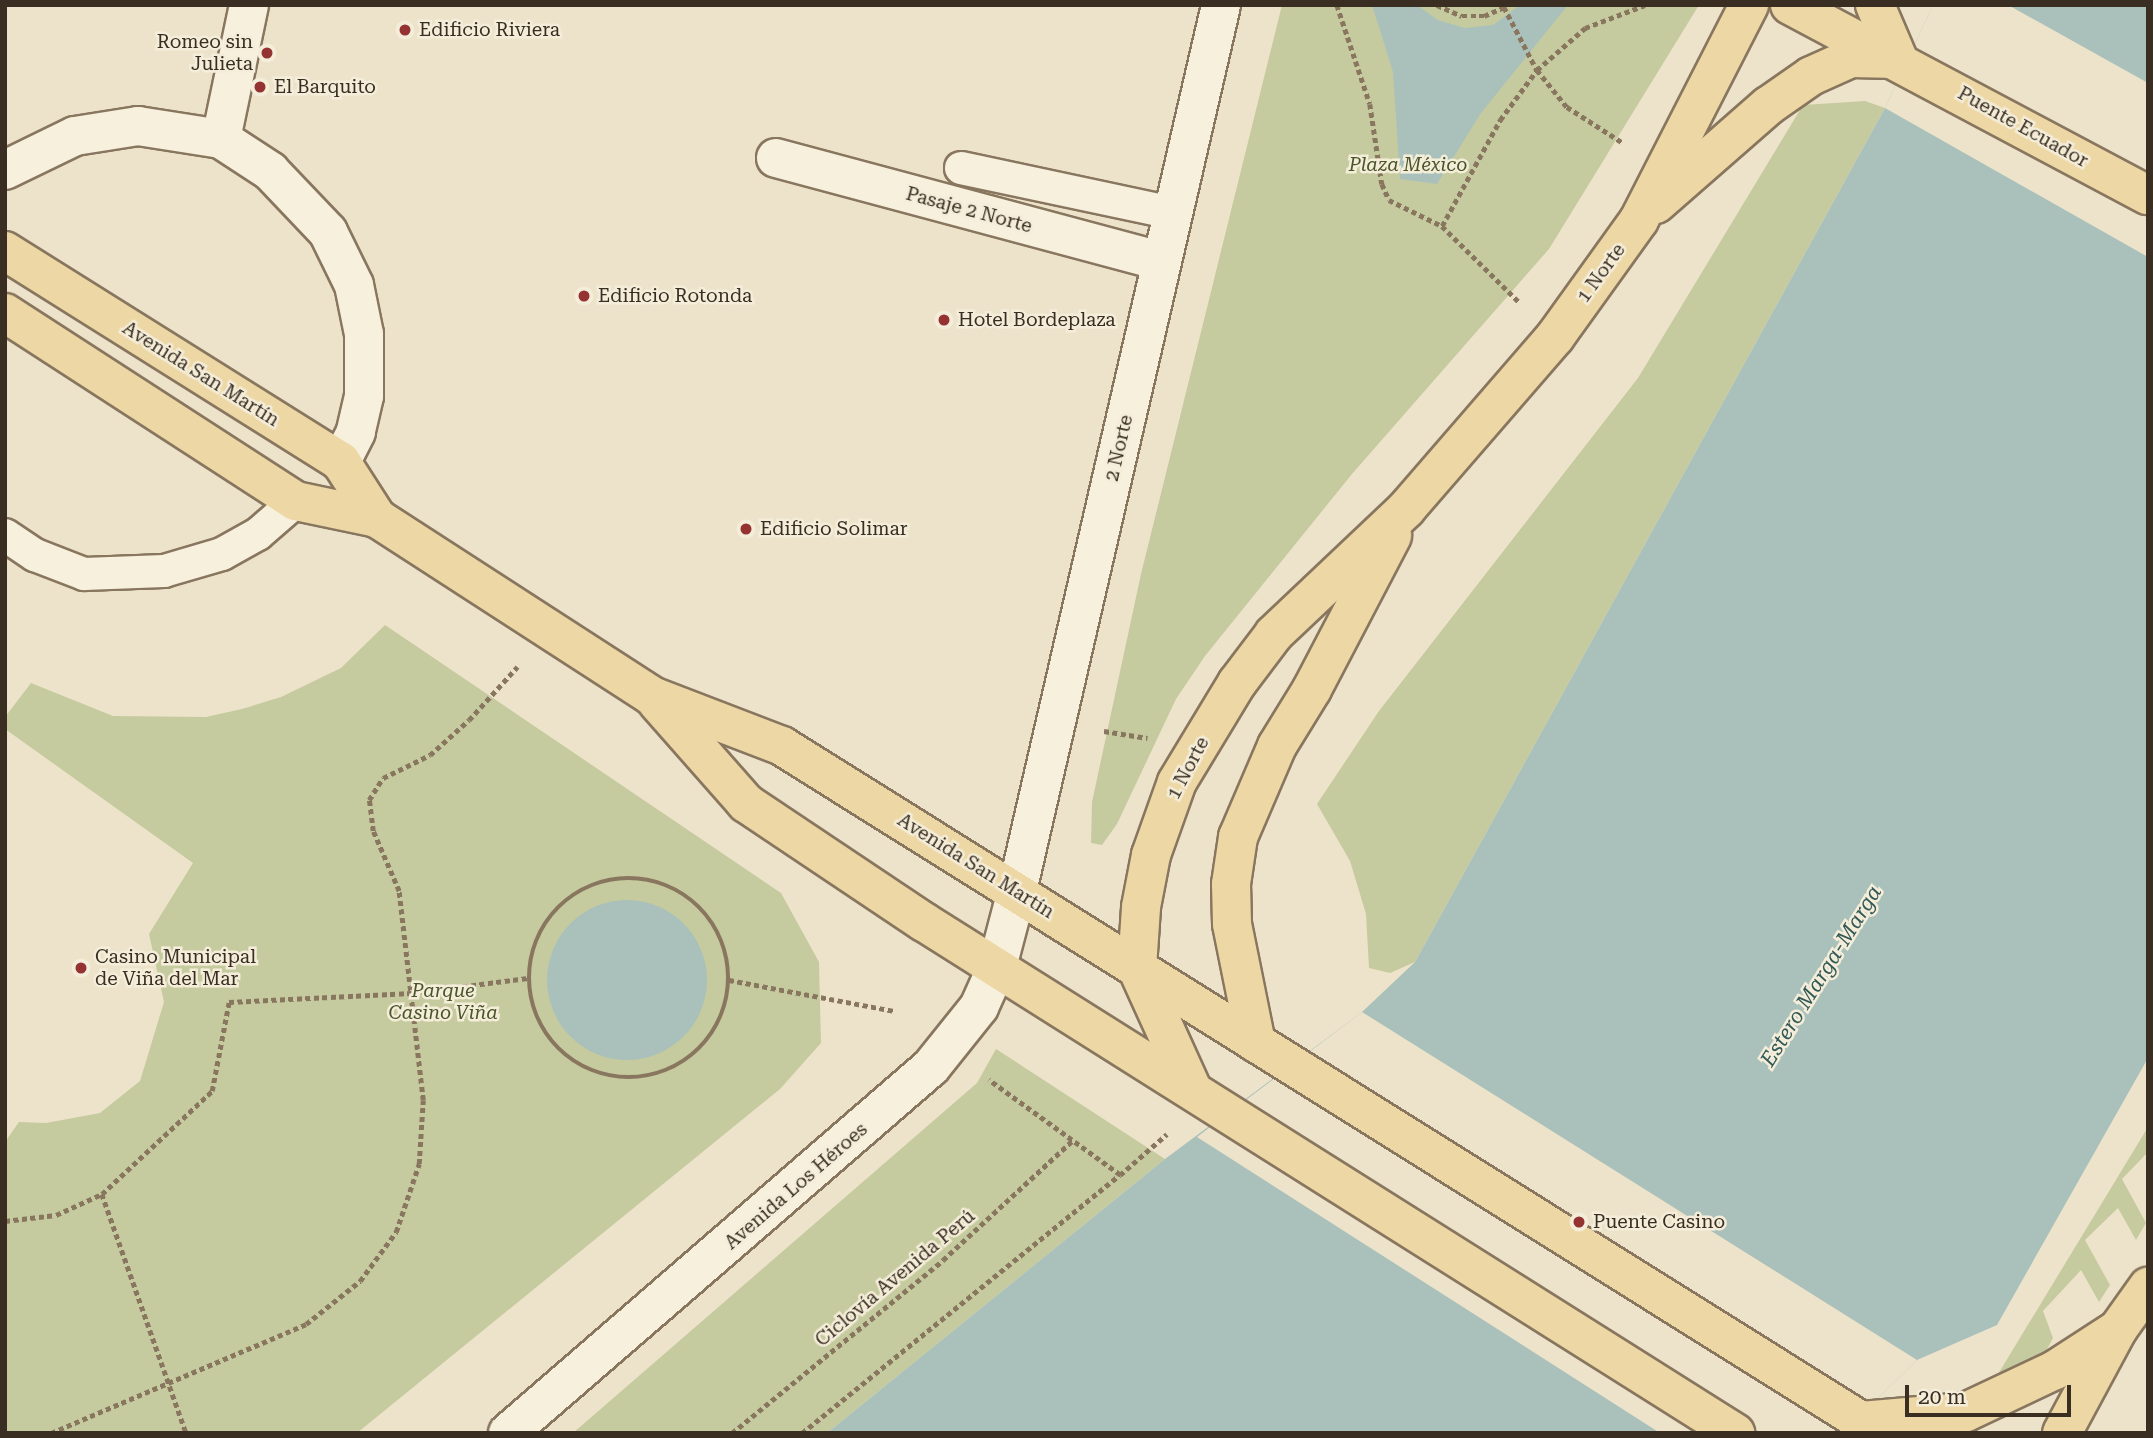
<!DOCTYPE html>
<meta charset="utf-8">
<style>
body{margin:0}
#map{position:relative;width:2153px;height:1438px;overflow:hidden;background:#ede3ca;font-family:"Roboto Serif",serif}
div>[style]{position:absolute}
.green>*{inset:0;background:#c5cb9e}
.water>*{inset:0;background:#aac1bb}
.round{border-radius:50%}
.pier>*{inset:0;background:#ede3ca}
.path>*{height:4.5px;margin-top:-2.25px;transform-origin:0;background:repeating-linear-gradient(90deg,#88765f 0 5px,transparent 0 8.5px)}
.path>.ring{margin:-2.25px;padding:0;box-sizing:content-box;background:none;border:4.5px solid #88765f;border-radius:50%}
.roads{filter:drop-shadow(2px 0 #88765f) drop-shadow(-2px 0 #88765f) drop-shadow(0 2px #88765f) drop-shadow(0 -2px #88765f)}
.lane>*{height:32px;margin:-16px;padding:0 16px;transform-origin:16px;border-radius:16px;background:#f7f0dd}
.street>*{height:38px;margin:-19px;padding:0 19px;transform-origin:19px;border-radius:19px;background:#f7f0dd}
.secondary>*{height:38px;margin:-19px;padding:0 19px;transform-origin:19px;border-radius:19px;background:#f7f0dd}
.primary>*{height:38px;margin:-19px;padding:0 19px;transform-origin:19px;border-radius:19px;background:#edd7a5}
.dots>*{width:19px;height:19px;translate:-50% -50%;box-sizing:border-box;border:4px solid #f4edd9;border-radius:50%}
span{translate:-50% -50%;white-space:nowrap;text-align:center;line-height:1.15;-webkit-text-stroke:5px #f4edd9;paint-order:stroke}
.poi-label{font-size:19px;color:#3a2e22}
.left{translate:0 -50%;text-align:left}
.right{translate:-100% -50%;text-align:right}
.street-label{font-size:19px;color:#3a2e22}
.park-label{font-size:19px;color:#495529;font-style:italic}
.water-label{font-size:21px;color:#325957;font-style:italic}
.frame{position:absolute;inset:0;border:7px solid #3a2e22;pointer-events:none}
.scale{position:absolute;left:1905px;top:1385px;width:166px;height:32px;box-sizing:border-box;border:4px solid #3a2e22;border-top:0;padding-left:9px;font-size:21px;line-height:24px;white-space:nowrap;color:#3a2e22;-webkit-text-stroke:5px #f4edd9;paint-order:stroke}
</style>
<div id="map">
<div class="green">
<i style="clip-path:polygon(1282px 5px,1699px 5px,1549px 249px,1352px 474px,1205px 656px,1176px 699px,1117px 824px,1102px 845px,1091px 843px,1092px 802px,1141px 574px)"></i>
<i style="clip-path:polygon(1865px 101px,1885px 108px,1415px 962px,1390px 973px,1369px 968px,1366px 914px,1350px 861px,1317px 804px,1379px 711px,1638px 378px,1803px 105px)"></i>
<i style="clip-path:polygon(385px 625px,781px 893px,819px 962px,821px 1043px,780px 1089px,357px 1433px,5px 1433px,5px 1142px,19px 1122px,46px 1123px,100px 1113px,140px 1081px,164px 1002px,149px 934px,193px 863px,5px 729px,5px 717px,31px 683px,113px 716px,206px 717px,242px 709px,281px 697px,341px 668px)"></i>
<i style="clip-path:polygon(996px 1049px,1165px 1159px,827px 1433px,573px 1433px,977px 1083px)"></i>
<i style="clip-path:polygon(2148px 1127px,2148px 1152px,2122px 1179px,2146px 1223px,2136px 1240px,2118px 1208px,2085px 1240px,2110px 1285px,2099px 1302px,2081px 1270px,2043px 1311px,2053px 1338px,2036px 1370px,1989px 1389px)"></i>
</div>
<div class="water">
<i style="clip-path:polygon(1372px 5px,1417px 5px,1438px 20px,1465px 28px,1493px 25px,1520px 5px,1568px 5px,1481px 113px,1437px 184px,1400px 179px,1393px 72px)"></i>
<i style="clip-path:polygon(1933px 5px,2148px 5px,2148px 1058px,1997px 1325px,1917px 1360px,1842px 1433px,827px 1433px,1165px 1159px,1362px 1012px,1415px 962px,1885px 108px)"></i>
<i class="round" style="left:547px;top:900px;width:160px;height:160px"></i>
</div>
<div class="pier">
<i style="clip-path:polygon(1933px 5px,2008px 5px,2148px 83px,2148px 257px,1885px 108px)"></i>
<i style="clip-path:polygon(1362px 1012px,1917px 1360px,1842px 1433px,1660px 1433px,1197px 1137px)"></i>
</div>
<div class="path">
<i style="left:1337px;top:5px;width:104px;rotate:71.6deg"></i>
<i style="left:1370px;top:104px;width:81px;rotate:81.5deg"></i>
<i style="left:1382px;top:184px;width:17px;rotate:66deg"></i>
<i style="left:1389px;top:200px;width:59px;rotate:26.1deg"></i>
<i style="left:1442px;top:226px;width:108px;rotate:44.6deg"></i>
<i style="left:1437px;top:5px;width:27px;rotate:24deg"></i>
<i style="left:1462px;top:16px;width:22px"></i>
<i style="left:1484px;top:16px;width:24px;rotate:-24deg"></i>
<i style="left:1504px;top:7px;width:71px;rotate:62.4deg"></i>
<i style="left:1537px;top:70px;width:48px;rotate:51deg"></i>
<i style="left:1567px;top:107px;width:67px;rotate:32.7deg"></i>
<i style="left:1442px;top:226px;width:121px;rotate:-61.3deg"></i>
<i style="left:1500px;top:120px;width:62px;rotate:-53.5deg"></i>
<i style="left:1537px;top:70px;width:64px;rotate:-41.2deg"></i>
<i style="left:1585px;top:28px;width:64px;rotate:-21deg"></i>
<i style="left:1104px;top:731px;width:44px;rotate:9.2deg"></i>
<i class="ring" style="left:529px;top:878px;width:195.5px;height:195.5px"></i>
<i style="left:729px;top:980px;width:169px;rotate:10.6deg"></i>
<i style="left:1120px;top:1175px;width:62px;rotate:-41.1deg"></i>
<i style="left:102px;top:1194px;width:253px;rotate:70.6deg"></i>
<i style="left:5px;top:1221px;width:51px;rotate:-6.7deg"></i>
<i style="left:56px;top:1215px;width:51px;rotate:-24.5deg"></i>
<i style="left:102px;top:1194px;width:151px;rotate:-43.1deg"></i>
<i style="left:212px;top:1091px;width:91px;rotate:-79.2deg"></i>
<i style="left:229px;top:1002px;width:183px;rotate:-2.8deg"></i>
<i style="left:412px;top:993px;width:117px;rotate:-7.4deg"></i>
<i style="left:51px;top:1433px;width:277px;rotate:-23.1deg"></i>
<i style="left:306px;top:1324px;width:69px;rotate:-38.5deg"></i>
<i style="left:360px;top:1281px;width:61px;rotate:-53.7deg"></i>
<i style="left:396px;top:1232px;width:72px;rotate:-71.3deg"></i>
<i style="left:419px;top:1164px;width:64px;rotate:-86.4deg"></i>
<i style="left:423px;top:1100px;width:210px;rotate:-96.6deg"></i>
<i style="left:399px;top:891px;width:65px;rotate:-113.4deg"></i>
<i style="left:373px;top:831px;width:31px;rotate:-97deg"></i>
<i style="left:369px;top:800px;width:26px;rotate:-58deg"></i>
<i style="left:383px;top:778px;width:52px;rotate:-26.1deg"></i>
<i style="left:430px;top:755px;width:52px;rotate:-41.9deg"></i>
<i style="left:469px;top:720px;width:72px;rotate:-47.8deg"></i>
<i style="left:732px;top:1433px;width:273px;rotate:-39.3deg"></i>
<i style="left:943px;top:1260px;width:177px;rotate:-42.7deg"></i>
<i style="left:802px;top:1433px;width:409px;rotate:-39.1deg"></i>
<i style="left:1120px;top:1175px;width:162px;rotate:-144.1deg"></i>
</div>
<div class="roads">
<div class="lane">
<i style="left:961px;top:168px;width:217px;rotate:12deg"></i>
<i style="left:5px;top:535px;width:36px;rotate:34deg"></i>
<i style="left:35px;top:555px;width:53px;rotate:21.2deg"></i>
<i style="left:84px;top:574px;width:80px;rotate:-2.1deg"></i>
<i style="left:164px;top:571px;width:60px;rotate:-16.3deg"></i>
<i style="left:222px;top:554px;width:41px;rotate:-29.1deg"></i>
<i style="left:258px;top:534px;width:50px;rotate:-41deg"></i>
</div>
<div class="street">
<i style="left:221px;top:139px;width:137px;rotate:-78.2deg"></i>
<i style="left:776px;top:158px;width:399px;rotate:15deg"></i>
<i style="left:5px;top:170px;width:78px;rotate:-25.9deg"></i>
<i style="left:75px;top:136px;width:64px;rotate:-9deg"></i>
<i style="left:138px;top:126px;width:84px;rotate:8.9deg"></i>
<i style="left:221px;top:139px;width:59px;rotate:33.1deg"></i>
<i style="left:270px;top:171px;width:84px;rotate:46.4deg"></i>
<i style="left:328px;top:232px;width:59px;rotate:63.9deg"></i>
<i style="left:354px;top:285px;width:50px;rotate:78.5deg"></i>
<i style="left:364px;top:334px;width:62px;rotate:90deg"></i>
<i style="left:364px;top:396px;width:37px;rotate:103deg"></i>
<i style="left:356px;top:432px;width:34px;rotate:117deg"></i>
<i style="left:1017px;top:891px;width:909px;rotate:-77.03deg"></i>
</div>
<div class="secondary">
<i style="left:508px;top:1433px;width:559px;rotate:-40.87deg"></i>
<i style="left:931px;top:1067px;width:77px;rotate:-51.3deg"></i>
<i style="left:979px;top:1007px;width:44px;rotate:-65.8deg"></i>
<i style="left:997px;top:967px;width:79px;rotate:-75.3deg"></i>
</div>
<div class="primary">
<i style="left:1790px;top:5px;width:405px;rotate:28deg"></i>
<i style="left:1875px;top:5px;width:59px;rotate:66.9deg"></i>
<i style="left:1656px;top:204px;width:149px;rotate:-41.2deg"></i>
<i style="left:1768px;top:106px;width:52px;rotate:-34.9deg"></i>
<i style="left:1811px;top:76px;width:44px;rotate:-24.2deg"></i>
<i style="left:1851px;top:58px;width:45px;rotate:1.3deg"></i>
<i style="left:5px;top:251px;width:397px;rotate:32.1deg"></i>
<i style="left:341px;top:462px;width:67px;rotate:57.3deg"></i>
<i style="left:5px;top:313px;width:346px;rotate:32.9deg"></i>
<i style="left:296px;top:501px;width:83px;rotate:11.9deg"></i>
<i style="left:377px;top:518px;width:328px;rotate:32.9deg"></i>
<i style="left:652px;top:696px;width:139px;rotate:21deg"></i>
<i style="left:782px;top:746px;width:1273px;rotate:32.03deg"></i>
<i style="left:1861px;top:1421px;width:30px;rotate:24deg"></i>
<i style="left:657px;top:702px;width:135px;rotate:48.6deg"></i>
<i style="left:746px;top:803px;width:214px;rotate:33.8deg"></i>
<i style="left:924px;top:922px;width:959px;rotate:32.21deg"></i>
<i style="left:1256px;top:1043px;width:121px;rotate:-101.4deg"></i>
<i style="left:1232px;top:924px;width:40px;rotate:-91.4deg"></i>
<i style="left:1231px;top:884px;width:48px;rotate:-81.5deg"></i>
<i style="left:1238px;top:837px;width:99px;rotate:-66.8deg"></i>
<i style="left:1277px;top:746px;width:67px;rotate:-58.4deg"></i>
<i style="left:1312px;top:689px;width:173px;rotate:-62.4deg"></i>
<i style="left:1192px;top:1089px;width:133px;rotate:-114.4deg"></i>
<i style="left:1137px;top:968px;width:61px;rotate:-86.2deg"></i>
<i style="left:1141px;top:907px;width:53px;rotate:-79.1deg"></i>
<i style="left:1151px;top:855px;width:77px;rotate:-70.4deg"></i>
<i style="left:1177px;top:782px;width:116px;rotate:-58.8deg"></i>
<i style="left:1237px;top:683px;width:61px;rotate:-52.9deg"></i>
<i style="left:1274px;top:634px;width:182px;rotate:-43.4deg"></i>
<i style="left:1406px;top:509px;width:228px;rotate:-49.1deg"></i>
<i style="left:1555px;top:337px;width:144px;rotate:-54.3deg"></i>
<i style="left:1639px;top:220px;width:242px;rotate:-62.9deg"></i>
<i style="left:1861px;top:1421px;width:105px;rotate:-4.9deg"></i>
<i style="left:1966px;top:1412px;width:98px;rotate:-25.3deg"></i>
<i style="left:2055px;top:1370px;width:75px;rotate:-33.1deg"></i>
<i style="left:2062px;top:1433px;width:118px;rotate:-61.7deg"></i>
<i style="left:2118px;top:1329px;width:52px;rotate:-54.5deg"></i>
</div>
</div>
<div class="dots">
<i style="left:405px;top:30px;background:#943332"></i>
<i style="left:267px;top:53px;background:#943332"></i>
<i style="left:260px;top:87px;background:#943332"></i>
<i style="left:584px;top:296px;background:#943332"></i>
<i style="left:944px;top:320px;background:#943332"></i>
<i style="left:746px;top:529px;background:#943332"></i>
<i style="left:81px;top:968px;background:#943332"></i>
<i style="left:1579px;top:1222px;background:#943332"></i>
</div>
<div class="poi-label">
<span class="left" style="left:419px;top:30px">Edificio Riviera</span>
<span class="right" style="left:253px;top:53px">Romeo sin<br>Julieta</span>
<span class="left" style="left:274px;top:87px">El Barquito</span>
<span class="left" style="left:598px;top:296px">Edificio Rotonda</span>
<span class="left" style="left:958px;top:320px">Hotel Bordeplaza</span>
<span class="left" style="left:760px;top:529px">Edificio Solimar</span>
<span class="left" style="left:95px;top:968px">Casino Municipal<br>de Viña del Mar</span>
<span class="left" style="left:1593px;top:1222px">Puente Casino</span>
</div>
<div class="street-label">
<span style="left:2023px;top:127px;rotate:29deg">Puente Ecuador</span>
<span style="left:969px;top:210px;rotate:15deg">Pasaje 2 Norte</span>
<span style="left:1601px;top:273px;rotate:-54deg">1 Norte</span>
<span style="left:201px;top:374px;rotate:32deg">Avenida San Martín</span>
<span style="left:1119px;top:448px;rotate:-77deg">2 Norte</span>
<span style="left:1188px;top:768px;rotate:-62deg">1 Norte</span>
<span style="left:976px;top:866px;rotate:32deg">Avenida San Martín</span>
<span style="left:796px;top:1186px;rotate:-41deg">Avenida Los Héroes</span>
<span style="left:895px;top:1278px;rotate:-40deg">Ciclovía Avenida Perú</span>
</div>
<div class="park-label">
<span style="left:1408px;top:165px">Plaza México</span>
<span style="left:443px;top:1002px">Parque<br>Casino Viña</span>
</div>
<div class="water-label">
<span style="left:1821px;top:976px;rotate:-58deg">Estero Marga-Marga</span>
</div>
<div class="frame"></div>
<div class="scale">20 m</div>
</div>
